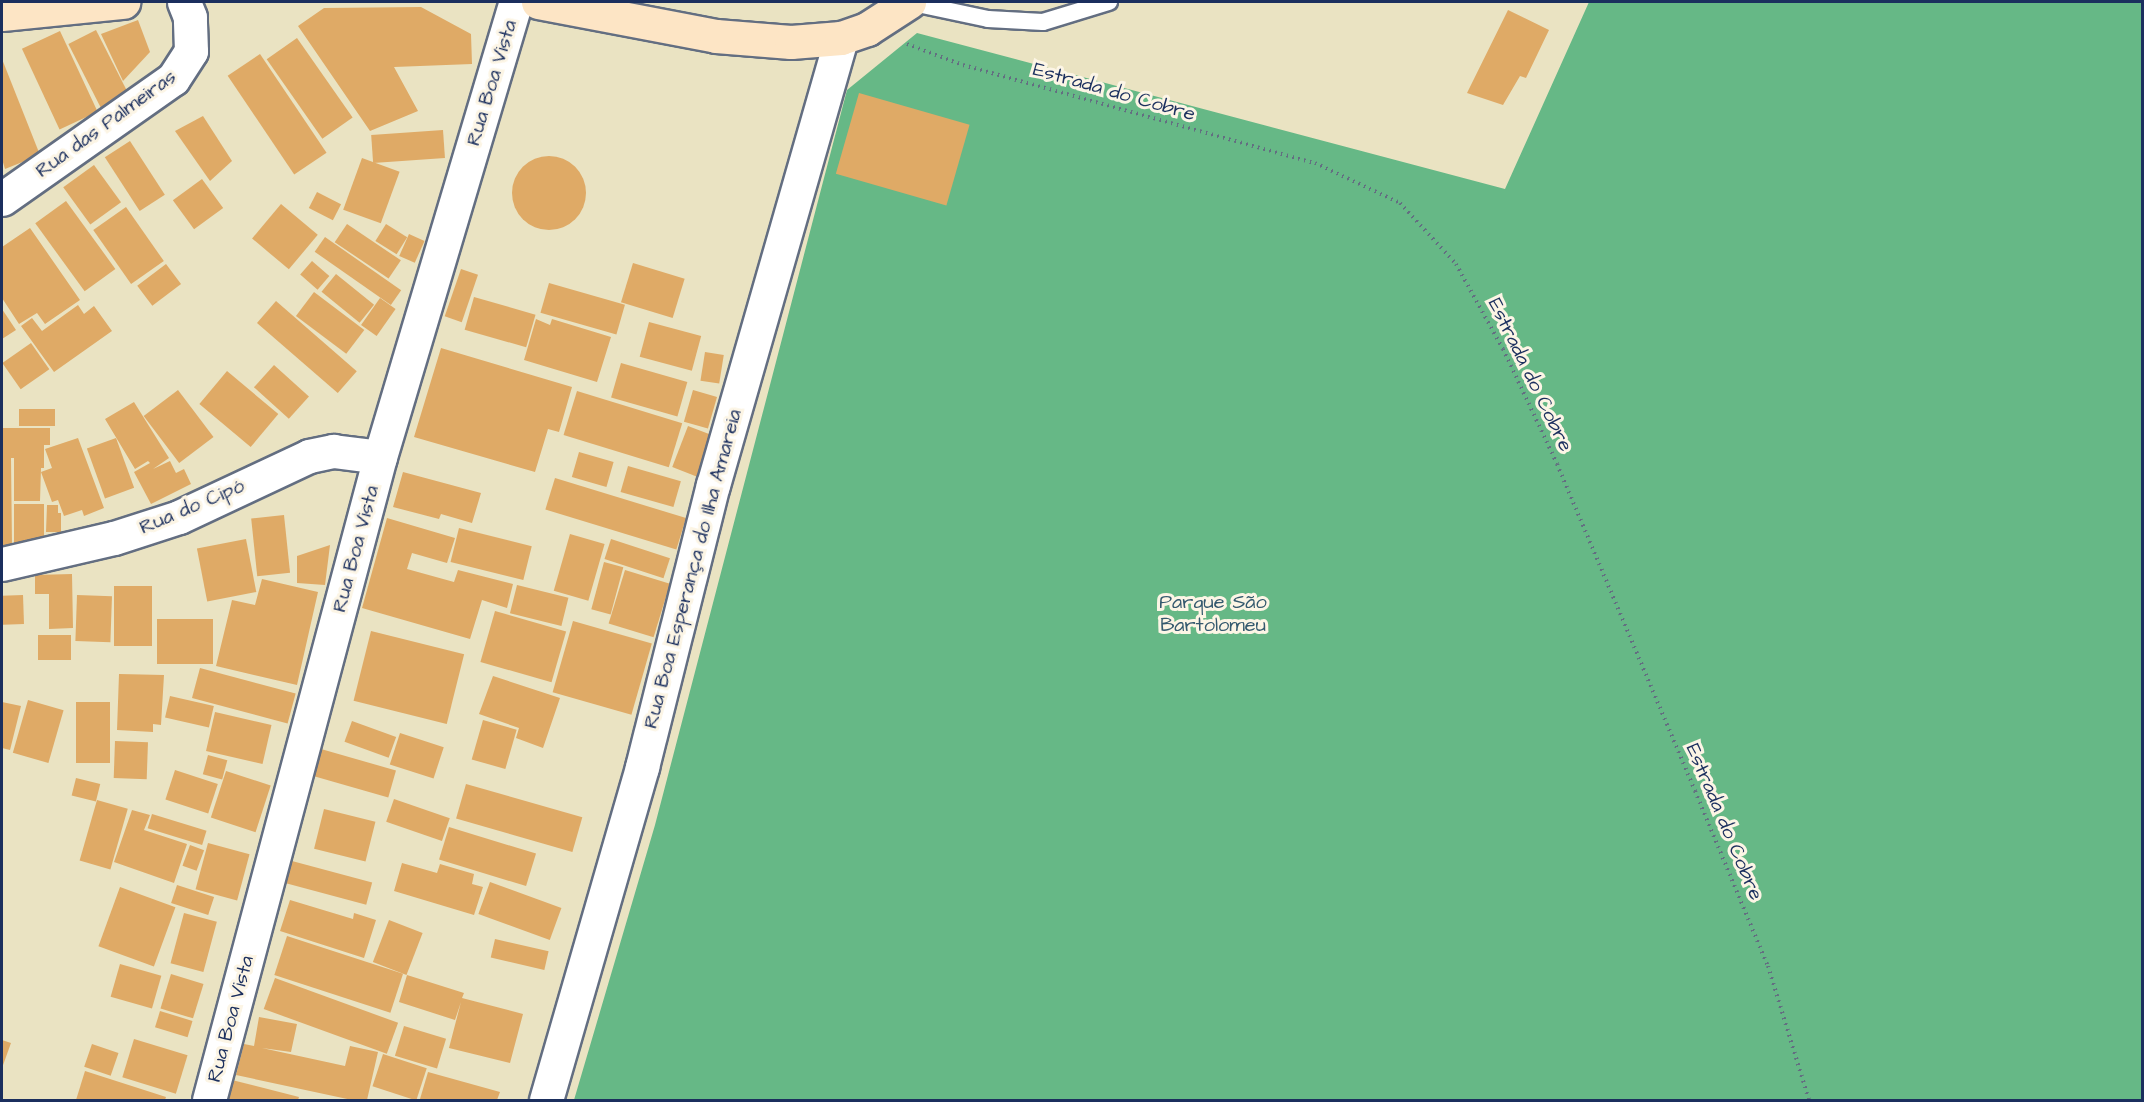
<!DOCTYPE html>
<meta charset="utf-8">
<style>
body{margin:0}
#map{position:relative;width:2144px;height:1102px;overflow:hidden;background:#eae3c2;font-family:"Architects Daughter",sans-serif}
div>[style]{position:absolute}
.forest>*{inset:0;background:#66b886}
.building>*{inset:0;background:#dfaa66;transform-origin:0 0}
.round{border-radius:50%}
.path>*{height:4px;margin-top:-2px;transform-origin:0;background:repeating-linear-gradient(90deg,#636e81 0 1.5px,transparent 0 6px)}
.roads{filter:drop-shadow(2px 0 #636e81) drop-shadow(-2px 0 #636e81) drop-shadow(0 2px #636e81) drop-shadow(0 -2px #636e81)}
.lane>*{height:16px;margin:-8px;padding:0 8px;transform-origin:8px;border-radius:8px;background:#fff}
.street>*{height:33px;margin:-16.5px;padding:0 16.5px;transform-origin:16.5px;border-radius:16.5px;background:#fff}
.secondary>*{height:33px;margin:-16.5px;padding:0 16.5px;transform-origin:16.5px;border-radius:16.5px;background:#fde5c5}
span{translate:-50% -50%;white-space:nowrap;text-align:center;line-height:1.15;-webkit-text-stroke:6px #fcf5e5;paint-order:stroke}
.street-label{font-size:20px;color:#1b2f5e}
.park-label{font-size:20px;color:#34596e}
.frame{position:absolute;inset:0;border:3px solid #1b2f5e;pointer-events:none}
</style>
<div id="map">
<div class="forest">
<i style="clip-path:polygon(1589px 2px,2142px 2px,2142px 1100px,574px 1100px,655px 825px,847px 90px,917px 33px,1505px 189px)"></i>
</div>
<div class="building">
<i style="clip-path:polygon(421px 7px,471px 34px,472px 64px,394px 67px,418px 111px,370px 131px,298px 26px,324px 8px)"></i>
<i style="clip-path:polygon(1508px 10px,1549px 30px,1526px 78px,1520px 76px,1503px 105px,1467px 93px)"></i>
<i style="clip-path:polygon(138px 20px,150px 52px,123px 81px,101px 34px)"></i>
<i style="left:96px;top:30px;width:72px;height:31px;rotate:63deg"></i>
<i style="left:60px;top:31px;width:89px;height:42px;rotate:65deg"></i>
<i style="left:297px;top:38px;width:97px;height:37px;rotate:55deg"></i>
<i style="left:260px;top:54px;width:119px;height:39px;rotate:56deg"></i>
<i style="clip-path:polygon(2px 59px,40px 155px,5px 169px,2px 159px)"></i>
<i style="left:859px;top:93px;width:115px;height:84px;rotate:16deg"></i>
<i style="clip-path:polygon(203px 116px,232px 161px,210px 181px,175px 131px)"></i>
<i style="left:443px;top:130px;width:28px;height:72px;rotate:86deg"></i>
<i style="left:130px;top:141px;width:64px;height:30px;rotate:57deg"></i>
<i class="round" style="left:512px;top:156px;width:74px;height:74px"></i>
<i style="left:362px;top:158px;width:40px;height:55px;rotate:20deg"></i>
<i style="left:94px;top:165px;width:46px;height:38px;rotate:54deg"></i>
<i style="left:202px;top:179px;width:36px;height:36px;rotate:54deg"></i>
<i style="left:317px;top:192px;width:27px;height:18px;rotate:27deg"></i>
<i style="left:66px;top:201px;width:84px;height:38px;rotate:54deg"></i>
<i style="left:281px;top:204px;width:48px;height:45px;rotate:40deg"></i>
<i style="left:126px;top:207px;width:66px;height:40px;rotate:55deg"></i>
<i style="left:347px;top:224px;width:65px;height:22px;rotate:34deg"></i>
<i style="left:386px;top:224px;width:25px;height:20px;rotate:32deg"></i>
<i style="clip-path:polygon(30px 228px,80px 300px,45px 324px,37px 313px,19px 324px,2px 298px,2px 247px)"></i>
<i style="left:409px;top:234px;width:17px;height:24px;rotate:24deg"></i>
<i style="left:325px;top:237px;width:93px;height:18px;rotate:35deg"></i>
<i style="left:312px;top:261px;width:23px;height:18px;rotate:41deg"></i>
<i style="left:633px;top:263px;width:54px;height:41px;rotate:17deg"></i>
<i style="left:166px;top:264px;width:25px;height:36px;rotate:53deg"></i>
<i style="left:461px;top:269px;width:18px;height:50px;rotate:19deg"></i>
<i style="left:336px;top:274px;width:49px;height:23px;rotate:39deg"></i>
<i style="left:549px;top:283px;width:79px;height:31px;rotate:16deg"></i>
<i style="left:314px;top:292px;width:63px;height:30px;rotate:37deg"></i>
<i style="left:474px;top:297px;width:64px;height:34px;rotate:16deg"></i>
<i style="left:380px;top:298px;width:19px;height:33px;rotate:35deg"></i>
<i style="left:276px;top:301px;width:107px;height:29px;rotate:41deg"></i>
<i style="clip-path:polygon(78px 305px,84px 314px,94px 306px,112px 331px,54px 372px,21px 326px,32px 318px,42px 331px)"></i>
<i style="clip-path:polygon(2px 309px,16px 330px,2px 339px)"></i>
<i style="clip-path:polygon(536px 319px,550px 325px,552px 319px,611px 337px,597px 382px,524px 360px)"></i>
<i style="left:649px;top:322px;width:54px;height:36px;rotate:15deg"></i>
<i style="left:31px;top:343px;width:32px;height:35px;rotate:55deg"></i>
<i style="clip-path:polygon(441px 348px,572px 387px,559px 432px,548px 429px,535px 472px,414px 437px)"></i>
<i style="left:705px;top:352px;width:19px;height:29px;rotate:9deg"></i>
<i style="left:621px;top:363px;width:69px;height:36px;rotate:16deg"></i>
<i style="left:274px;top:365px;width:47px;height:30px;rotate:42deg"></i>
<i style="left:227px;top:371px;width:67px;height:43px;rotate:40deg"></i>
<i style="left:178px;top:390px;width:59px;height:43px;rotate:53deg"></i>
<i style="left:693px;top:390px;width:25px;height:33px;rotate:16deg"></i>
<i style="left:577px;top:391px;width:110px;height:46px;rotate:17deg"></i>
<i style="clip-path:polygon(134px 402px,169px 458px,153px 469px,170px 461px,176px 473px,184px 469px,191px 484px,151px 504px,134px 472px,150px 463px,148px 461px,135px 469px,105px 419px)"></i>
<i style="left:19px;top:409px;width:36px;height:17px"></i>
<i style="left:688px;top:426px;width:26px;height:44px;rotate:21deg"></i>
<i style="clip-path:polygon(2px 428px,50px 428px,50px 445px,44px 445px,44px 468px,41px 468px,40px 501px,14px 501px,14px 458px,11px 458px,12px 547px,2px 547px)"></i>
<i style="clip-path:polygon(78px 438px,104px 508px,84px 516px,82px 510px,64px 516px,58px 500px,52px 502px,41px 472px,52px 468px,45px 449px)"></i>
<i style="left:116px;top:438px;width:53px;height:31px;rotate:70deg"></i>
<i style="left:579px;top:452px;width:36px;height:26px;rotate:16deg"></i>
<i style="left:628px;top:466px;width:55px;height:27px;rotate:16deg"></i>
<i style="clip-path:polygon(403px 472px,481px 493px,472px 523px,441px 514px,439px 519px,393px 507px)"></i>
<i style="left:555px;top:478px;width:137px;height:33px;rotate:17deg"></i>
<i style="left:14px;top:504px;width:30px;height:40px"></i>
<i style="clip-path:polygon(47px 505px,58px 505px,58px 513px,61px 513px,61px 532px,46px 532px)"></i>
<i style="left:284px;top:515px;width:58px;height:33px;rotate:84deg"></i>
<i style="clip-path:polygon(387px 518px,455px 538px,447px 563px,412px 553px,407px 569px,454px 582px,458px 570px,513px 584px,507px 608px,482px 600px,470px 639px,362px 608px)"></i>
<i style="left:459px;top:528px;width:75px;height:35px;rotate:14deg"></i>
<i style="left:570px;top:534px;width:36px;height:59px;rotate:16deg"></i>
<i style="left:246px;top:539px;width:54px;height:50px;rotate:79deg"></i>
<i style="left:611px;top:539px;width:62px;height:21px;rotate:18deg"></i>
<i style="clip-path:polygon(330px 545px,325px 585px,297px 583px,297px 556px)"></i>
<i style="left:604px;top:562px;width:20px;height:49px;rotate:15deg"></i>
<i style="left:625px;top:570px;width:47px;height:56px;rotate:17deg"></i>
<i style="clip-path:polygon(72px 574px,73px 628px,49px 629px,49px 594px,35px 594px,35px 575px)"></i>
<i style="clip-path:polygon(262px 579px,318px 592px,297px 685px,216px 666px,232px 600px,255px 605px)"></i>
<i style="left:517px;top:585px;width:53px;height:29px;rotate:14deg"></i>
<i style="left:114px;top:586px;width:38px;height:60px"></i>
<i style="left:23px;top:595px;width:29px;height:21px;rotate:88deg"></i>
<i style="left:77px;top:595px;width:35px;height:46px;rotate:2deg"></i>
<i style="left:495px;top:611px;width:74px;height:53px;rotate:16deg"></i>
<i style="left:157px;top:619px;width:56px;height:45px"></i>
<i style="left:573px;top:621px;width:82px;height:74px;rotate:16deg"></i>
<i style="left:371px;top:631px;width:96px;height:72px;rotate:14deg"></i>
<i style="left:38px;top:635px;width:33px;height:25px"></i>
<i style="left:200px;top:668px;width:99px;height:31px;rotate:15deg"></i>
<i style="clip-path:polygon(119px 674px,164px 675px,161px 725px,153px 724px,153px 732px,117px 730px)"></i>
<i style="clip-path:polygon(493px 676px,560px 698px,543px 748px,516px 738px,519px 728px,479px 714px)"></i>
<i style="left:170px;top:696px;width:45px;height:22px;rotate:13deg"></i>
<i style="left:28px;top:700px;width:37px;height:55px;rotate:16deg"></i>
<i style="clip-path:polygon(2px 702px,21px 706px,10px 750px,2px 748px)"></i>
<i style="left:76px;top:702px;width:34px;height:61px"></i>
<i style="left:215px;top:712px;width:58px;height:40px;rotate:13deg"></i>
<i style="left:483px;top:720px;width:35px;height:41px;rotate:16deg"></i>
<i style="left:352px;top:721px;width:47px;height:22px;rotate:20deg"></i>
<i style="left:400px;top:733px;width:46px;height:33px;rotate:18deg"></i>
<i style="left:115px;top:741px;width:33px;height:37px;rotate:2deg"></i>
<i style="left:321px;top:749px;width:78px;height:28px;rotate:16deg"></i>
<i style="left:208px;top:755px;width:20px;height:20px;rotate:15deg"></i>
<i style="left:175px;top:770px;width:45px;height:31px;rotate:18deg"></i>
<i style="left:226px;top:771px;width:47px;height:49px;rotate:18deg"></i>
<i style="left:76px;top:778px;width:25px;height:18px;rotate:14deg"></i>
<i style="left:466px;top:784px;width:121px;height:36px;rotate:16deg"></i>
<i style="left:394px;top:799px;width:59px;height:24px;rotate:19deg"></i>
<i style="left:97px;top:800px;width:32px;height:63px;rotate:16deg"></i>
<i style="left:324px;top:809px;width:53px;height:41px;rotate:14deg"></i>
<i style="clip-path:polygon(132px 810px,150px 815px,144px 830px,187px 844px,174px 883px,114px 862px)"></i>
<i style="left:152px;top:814px;width:57px;height:15px;rotate:17deg"></i>
<i style="left:449px;top:827px;width:91px;height:34px;rotate:17deg"></i>
<i style="left:208px;top:843px;width:43px;height:48px;rotate:15deg"></i>
<i style="left:190px;top:845px;width:15px;height:22px;rotate:20deg"></i>
<i style="left:292px;top:861px;width:83px;height:23px;rotate:15deg"></i>
<i style="clip-path:polygon(402px 863px,437px 873px,440px 864px,474px 874px,472px 884px,483px 887px,474px 915px,394px 891px)"></i>
<i style="left:490px;top:882px;width:76px;height:34px;rotate:20deg"></i>
<i style="left:177px;top:885px;width:39px;height:19px;rotate:18deg"></i>
<i style="left:120px;top:887px;width:59px;height:63px;rotate:20deg"></i>
<i style="clip-path:polygon(290px 900px,353px 919px,354px 913px,376px 920px,364px 958px,280px 931px)"></i>
<i style="left:184px;top:913px;width:34px;height:52px;rotate:15deg"></i>
<i style="left:389px;top:920px;width:36px;height:45px;rotate:21deg"></i>
<i style="left:287px;top:936px;width:122px;height:41px;rotate:18deg"></i>
<i style="left:495px;top:939px;width:55px;height:19px;rotate:13deg"></i>
<i style="left:120px;top:964px;width:43px;height:34px;rotate:16deg"></i>
<i style="left:171px;top:974px;width:34px;height:36px;rotate:17deg"></i>
<i style="clip-path:polygon(407px 975px,464px 993px,462px 998px,523px 1014px,510px 1063px,449px 1048px,461px 1002px,455px 1020px,399px 1002px)"></i>
<i style="left:275px;top:978px;width:131px;height:33px;rotate:20deg"></i>
<i style="left:160px;top:1011px;width:34px;height:17px;rotate:17deg"></i>
<i style="clip-path:polygon(259px 1017px,297px 1024px,291px 1052px,262px 1048px,345px 1066px,350px 1046px,378px 1052px,367px 1100px,352px 1100px,236px 1075px,244px 1044px,254px 1046px)"></i>
<i style="left:404px;top:1026px;width:44px;height:31px;rotate:17deg"></i>
<i style="left:134px;top:1039px;width:56px;height:40px;rotate:17deg"></i>
<i style="clip-path:polygon(2px 1040px,11px 1043px,2px 1068px)"></i>
<i style="left:92px;top:1044px;width:28px;height:24px;rotate:19deg"></i>
<i style="left:383px;top:1054px;width:46px;height:34px;rotate:18deg"></i>
<i style="clip-path:polygon(85px 1071px,166px 1097px,165px 1100px,76px 1100px)"></i>
<i style="clip-path:polygon(428px 1072px,500px 1092px,497px 1100px,420px 1099px)"></i>
<i style="clip-path:polygon(220px 1077px,299px 1097px,298px 1100px,214px 1100px)"></i>
</div>
<div class="path">
<i style="left:907px;top:44px;width:60px;rotate:20.6deg"></i>
<i style="left:963px;top:65px;width:365px;rotate:15.6deg"></i>
<i style="left:1315px;top:163px;width:94px;rotate:25.2deg"></i>
<i style="left:1400px;top:203px;width:83px;rotate:47.4deg"></i>
<i style="left:1456px;top:264px;width:97px;rotate:61.1deg"></i>
<i style="left:1503px;top:349px;width:127px;rotate:64.8deg"></i>
<i style="left:1557px;top:464px;width:355px;rotate:67.1deg"></i>
<i style="left:1695px;top:791px;width:190px;rotate:67.4deg"></i>
<i style="left:1768px;top:966px;width:140px;rotate:73deg"></i>
</div>
<div class="roads">
<div class="lane">
<i style="left:908px;top:2px;width:82px;rotate:12deg"></i>
<i style="left:988px;top:19px;width:55px;rotate:3.1deg"></i>
<i style="left:1043px;top:22px;width:69px;rotate:-16.9deg"></i>
</div>
<div class="street">
<i style="left:2px;top:199px;width:209px;rotate:-35.1deg"></i>
<i style="left:173px;top:79px;width:33px;rotate:-57deg"></i>
<i style="left:191px;top:51px;width:34px;rotate:-92deg"></i>
<i style="left:190px;top:17px;width:16px;rotate:-112deg"></i>
<i style="left:2px;top:564px;width:115px;rotate:-13.1deg"></i>
<i style="left:114px;top:538px;width:68px;rotate:-17.9deg"></i>
<i style="left:179px;top:517px;width:144px;rotate:-25.1deg"></i>
<i style="left:309px;top:456px;width:25px;rotate:-12deg"></i>
<i style="left:333px;top:451px;width:47px;rotate:7.3deg"></i>
<i style="left:209px;top:1100px;width:665px;rotate:-75.11deg"></i>
<i style="left:380px;top:457px;width:475px;rotate:-73.4deg"></i>
<i style="left:546px;top:1100px;width:347px;rotate:-73.9deg"></i>
<i style="left:642px;top:767px;width:291px;rotate:-75.9deg"></i>
<i style="left:713px;top:485px;width:465px;rotate:-74deg"></i>
</div>
<div class="secondary">
<i style="left:538px;top:2px;width:181px;rotate:10.8deg"></i>
<i style="left:716px;top:36px;width:75px;rotate:4.6deg"></i>
<i style="left:791px;top:42px;width:50px;rotate:-4.6deg"></i>
<i style="left:841px;top:38px;width:28px;rotate:-19deg"></i>
<i style="left:867px;top:29px;width:50px;rotate:-32.7deg"></i>
<i style="left:2px;top:14px;width:122px;rotate:-5.7deg"></i>
</div>
</div>
<div class="street-label">
<span style="left:492px;top:83px;rotate:-73deg">Rua Boa Vista</span>
<span style="left:1114px;top:92px;rotate:16deg">Estrada do Cobre</span>
<span style="left:106px;top:124px;rotate:-36deg">Rua das Palmeiras</span>
<span style="left:1530px;top:375px;rotate:64deg">Estrada do Cobre</span>
<span style="left:192px;top:507px;rotate:-23deg">Rua do Cipó</span>
<span style="left:356px;top:549px;rotate:-75deg">Rua Boa Vista</span>
<span style="left:693px;top:569px;rotate:-75deg">Rua Boa Esperança do Ilha Amareia</span>
<span style="left:1724px;top:822px;rotate:67deg">Estrada do Cobre</span>
<span style="left:231px;top:1019px;rotate:-75deg">Rua Boa Vista</span>
</div>
<div class="park-label">
<span style="left:1213px;top:614px">Parque São<br>Bartolomeu</span>
</div>
<div class="frame"></div>
</div>
